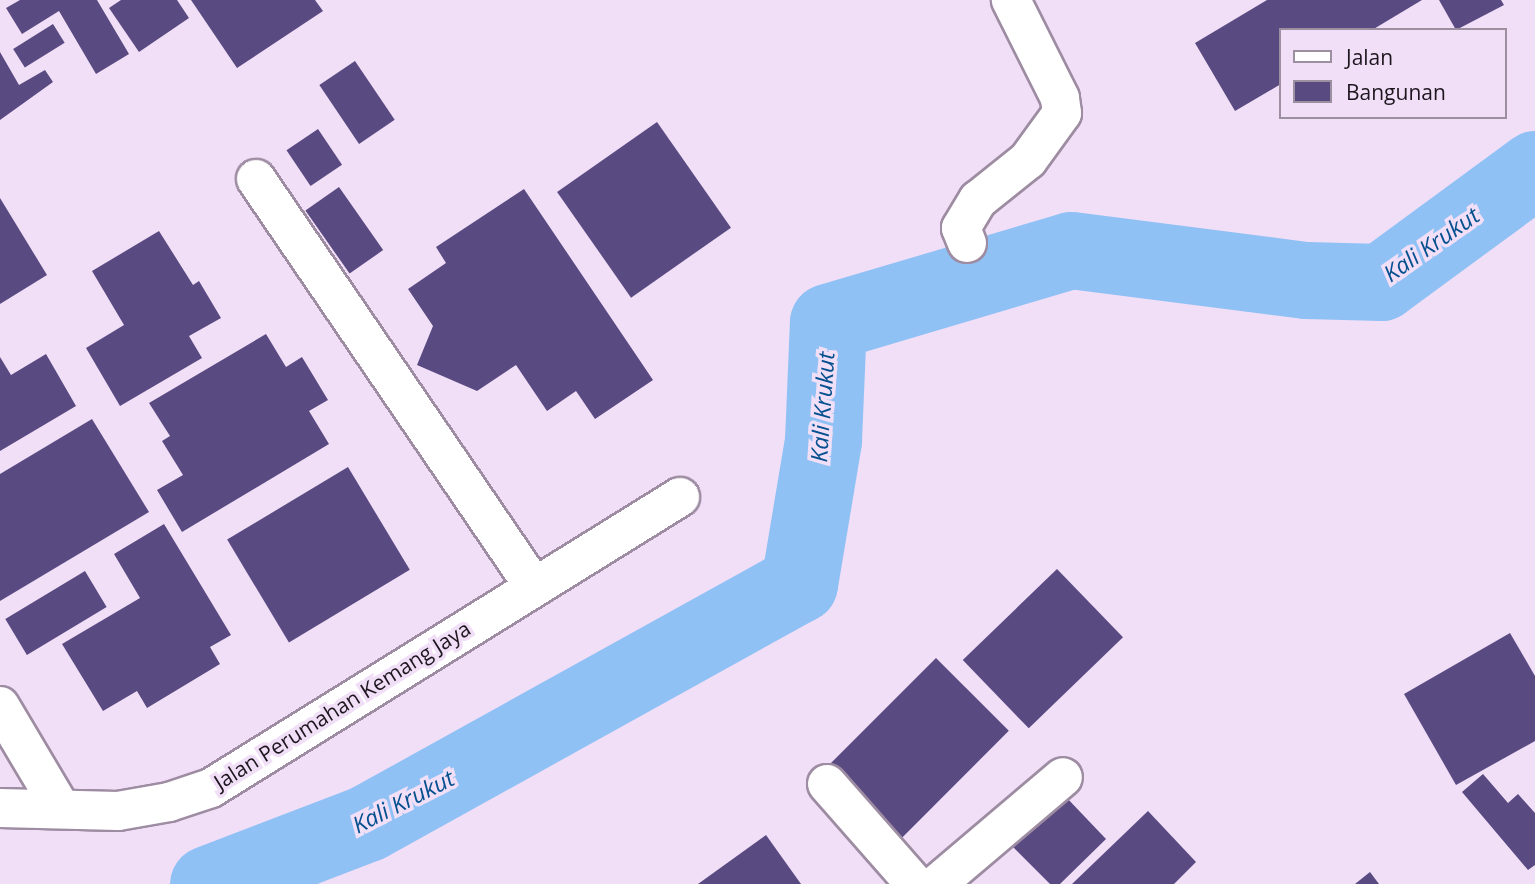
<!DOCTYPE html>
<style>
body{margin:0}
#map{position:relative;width:1535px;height:884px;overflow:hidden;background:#f1dff7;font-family:"Open Sans",sans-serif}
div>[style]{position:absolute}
.river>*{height:77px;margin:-38.5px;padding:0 38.5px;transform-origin:38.5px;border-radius:38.5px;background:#90c1f5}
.building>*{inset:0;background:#5a4a82;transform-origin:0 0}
.roads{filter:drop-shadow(2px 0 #9d8ca2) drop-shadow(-2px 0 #9d8ca2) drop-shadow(0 2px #9d8ca2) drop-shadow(0 -2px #9d8ca2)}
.minor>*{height:38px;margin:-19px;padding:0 19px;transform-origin:19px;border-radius:19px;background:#fff}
span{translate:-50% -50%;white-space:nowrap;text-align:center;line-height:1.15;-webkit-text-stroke:7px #f1dff7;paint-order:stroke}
.street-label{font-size:21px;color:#1d161e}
.water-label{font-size:23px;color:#05508e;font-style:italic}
.legend{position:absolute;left:1279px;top:28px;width:228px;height:91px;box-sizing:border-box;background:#f1dff7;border:2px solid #9c8fa0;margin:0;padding:9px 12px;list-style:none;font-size:21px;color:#1d161e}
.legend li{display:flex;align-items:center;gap:14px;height:35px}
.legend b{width:35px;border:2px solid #9c8fa0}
</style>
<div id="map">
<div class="river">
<i style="left:208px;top:884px;width:170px;rotate:-21deg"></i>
<i style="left:367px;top:823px;width:494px;rotate:-29deg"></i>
<i style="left:799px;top:584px;width:146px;rotate:-80.5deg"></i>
<i style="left:823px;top:440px;width:118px;rotate:-87.6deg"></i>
<i style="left:828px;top:322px;width:253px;rotate:-16.5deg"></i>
<i style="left:1071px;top:250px;width:237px;rotate:7.3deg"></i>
<i style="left:1306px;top:280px;width:75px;rotate:1.5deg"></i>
<i style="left:1381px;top:282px;width:191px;rotate:-36.3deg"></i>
</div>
<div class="building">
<i style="clip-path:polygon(20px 0,97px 0,129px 54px,96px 74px,59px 11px,22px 34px,6px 8px)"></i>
<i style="clip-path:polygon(121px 0,177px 0,189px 18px,139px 52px,109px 8px)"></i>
<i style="clip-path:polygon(191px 0,315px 0,323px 11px,237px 68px)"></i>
<i style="clip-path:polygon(1267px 0,1422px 0,1372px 30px,1281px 30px,1281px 84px,1235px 111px,1195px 43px)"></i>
<i style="clip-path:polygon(1439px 0,1501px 0,1504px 5px,1456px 30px)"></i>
<i style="left:53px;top:24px;width:22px;height:47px;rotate:58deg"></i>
<i style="clip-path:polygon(0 52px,19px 85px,45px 70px,53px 82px,0 120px)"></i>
<i style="left:355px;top:61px;width:71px;height:43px;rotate:56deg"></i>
<i style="left:657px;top:122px;width:129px;height:122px;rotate:55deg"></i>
<i style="left:318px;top:129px;width:43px;height:38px;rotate:56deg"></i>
<i style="left:339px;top:187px;width:77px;height:41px;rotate:55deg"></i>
<i style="clip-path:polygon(524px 189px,653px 380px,595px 419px,576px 391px,547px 411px,516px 365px,477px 391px,417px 365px,433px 326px,408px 289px,446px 263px,436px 247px)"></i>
<i style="clip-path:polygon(0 198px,47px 275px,0 304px)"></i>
<i style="clip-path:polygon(159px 231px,193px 285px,199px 281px,221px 318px,189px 336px,202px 358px,120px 406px,86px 348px,124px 325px,92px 271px)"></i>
<i style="clip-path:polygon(266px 334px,286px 367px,302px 357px,328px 400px,309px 411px,329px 444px,182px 532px,157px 490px,183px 475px,162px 441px,170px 436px,149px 403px)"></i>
<i style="clip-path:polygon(46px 354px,76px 406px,0 451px,0 357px,11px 375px)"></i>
<i style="clip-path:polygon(92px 419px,149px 512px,0 601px,0 474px)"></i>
<i style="left:348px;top:467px;width:120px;height:141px;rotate:59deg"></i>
<i style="clip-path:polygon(164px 524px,231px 635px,210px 647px,220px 664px,147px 708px,137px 691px,103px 711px,62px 644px,140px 598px,114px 554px)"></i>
<i style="left:1057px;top:569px;width:95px;height:131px;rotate:46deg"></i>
<i style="left:85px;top:571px;width:42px;height:93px;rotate:59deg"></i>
<i style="clip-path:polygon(1510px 633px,1535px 676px,1535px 741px,1456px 785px,1404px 694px)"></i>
<i style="left:936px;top:658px;width:103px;height:156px;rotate:45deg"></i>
<i style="clip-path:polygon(1483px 774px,1508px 803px,1518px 794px,1535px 813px,1535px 865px,1528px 870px,1462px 792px)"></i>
<i style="clip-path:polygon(1065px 796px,1106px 839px,1060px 884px,1050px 884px,1013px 847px)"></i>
<i style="clip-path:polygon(1148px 811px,1196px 862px,1174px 884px,1072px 884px)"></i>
<i style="clip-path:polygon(766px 835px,801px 884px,698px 884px)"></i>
<i style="clip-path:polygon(1370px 872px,1379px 884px,1355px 884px)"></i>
</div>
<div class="roads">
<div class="minor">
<i style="left:256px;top:179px;width:491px;rotate:55.7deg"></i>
<i style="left:967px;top:243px;width:16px;rotate:-112deg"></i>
<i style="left:961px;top:228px;width:33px;rotate:-59deg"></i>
<i style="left:978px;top:200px;width:64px;rotate:-38.7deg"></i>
<i style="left:1028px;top:160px;width:58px;rotate:-54.1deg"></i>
<i style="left:1062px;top:113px;width:15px;rotate:-98deg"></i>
<i style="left:1060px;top:98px;width:110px;rotate:-116.6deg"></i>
<i style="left:0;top:706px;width:117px;rotate:59.3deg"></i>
<i style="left:827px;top:784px;width:133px;rotate:48.7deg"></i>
<i style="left:0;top:808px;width:118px;rotate:1.5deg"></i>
<i style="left:118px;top:811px;width:52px;rotate:-10deg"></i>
<i style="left:169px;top:802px;width:44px;rotate:-18.4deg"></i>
<i style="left:211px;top:788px;width:552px;rotate:-31.82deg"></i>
<i style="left:937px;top:884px;width:165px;rotate:-40.3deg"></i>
</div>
</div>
<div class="street-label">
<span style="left:342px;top:705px;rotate:-32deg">Jalan Perumahan Kemang Jaya</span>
</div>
<div class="water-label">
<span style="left:1431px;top:244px;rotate:-35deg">Kali Krukut</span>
<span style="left:822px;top:407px;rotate:-86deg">Kali Krukut</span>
<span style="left:403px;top:801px;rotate:-27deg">Kali Krukut</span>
</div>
<ul class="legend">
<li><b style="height:9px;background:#fff"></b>Jalan</li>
<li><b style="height:19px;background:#5a4a82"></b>Bangunan</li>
</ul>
</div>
